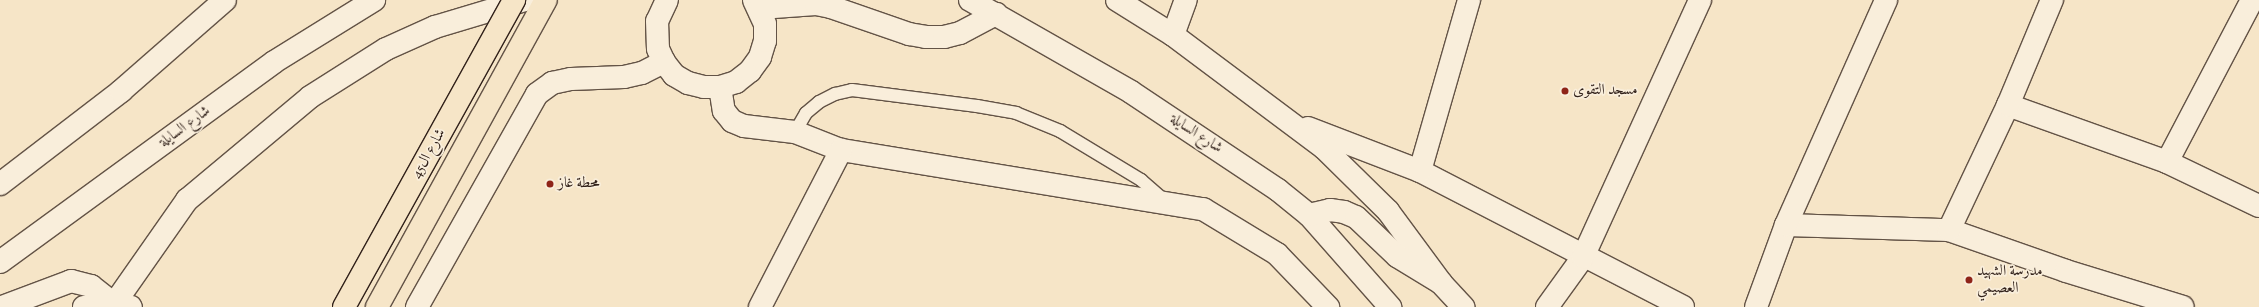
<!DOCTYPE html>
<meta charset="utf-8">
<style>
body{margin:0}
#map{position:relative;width:2259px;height:307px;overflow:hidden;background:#f6e5c7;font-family:"Sorts Mill Goudy",Amiri,serif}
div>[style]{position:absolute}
.roads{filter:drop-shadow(1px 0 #635346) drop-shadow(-1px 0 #635346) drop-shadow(0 1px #635346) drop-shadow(0 -1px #635346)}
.service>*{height:12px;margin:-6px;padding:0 6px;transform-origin:6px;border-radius:6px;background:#f9eedb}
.minor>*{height:22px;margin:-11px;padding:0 11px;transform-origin:11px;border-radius:11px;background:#f9eedb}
.secondary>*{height:22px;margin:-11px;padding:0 11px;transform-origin:11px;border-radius:11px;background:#f9eedb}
.primary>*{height:22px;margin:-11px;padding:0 11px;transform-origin:11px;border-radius:11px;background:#f6e5c7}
.bridges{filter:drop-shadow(1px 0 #32221b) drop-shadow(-1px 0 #32221b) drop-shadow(0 1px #32221b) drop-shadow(0 -1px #32221b)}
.primary-bridge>*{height:22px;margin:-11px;padding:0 11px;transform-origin:11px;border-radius:11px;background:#f6e5c7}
.dots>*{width:11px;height:11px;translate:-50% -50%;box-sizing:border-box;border:2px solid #f9eedb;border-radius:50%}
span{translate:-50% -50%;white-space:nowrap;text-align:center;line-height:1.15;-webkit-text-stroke:3.5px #f9eedb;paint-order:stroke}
.poi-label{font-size:15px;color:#32221b}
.left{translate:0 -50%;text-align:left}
.street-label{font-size:15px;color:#32221b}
</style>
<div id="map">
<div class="roads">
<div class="service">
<i style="left:795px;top:132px;width:22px;rotate:-60deg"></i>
<i style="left:806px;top:113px;width:17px;rotate:-40deg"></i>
<i style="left:819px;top:102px;width:18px;rotate:-27deg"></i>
<i style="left:835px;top:94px;width:17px;rotate:-13deg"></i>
<i style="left:852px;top:90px;width:126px;rotate:7.3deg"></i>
<i style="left:977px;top:106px;width:40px;rotate:10deg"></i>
<i style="left:1016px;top:113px;width:48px;rotate:22.2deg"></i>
<i style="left:1060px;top:131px;width:95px;rotate:31.2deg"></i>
<i style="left:1141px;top:180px;width:30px;rotate:41deg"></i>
</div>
<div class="minor">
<i style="left:667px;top:0;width:23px;rotate:115deg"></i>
<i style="left:657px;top:21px;width:28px;rotate:88deg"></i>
<i style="left:658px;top:49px;width:14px;rotate:65deg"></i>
<i style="left:664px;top:62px;width:16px;rotate:52deg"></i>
<i style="left:674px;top:75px;width:16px;rotate:30deg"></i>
<i style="left:688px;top:83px;width:16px;rotate:14deg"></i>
<i style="left:704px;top:87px;width:16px"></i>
<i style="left:720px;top:87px;width:17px;rotate:-17deg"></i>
<i style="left:736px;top:82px;width:18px;rotate:-38deg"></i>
<i style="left:750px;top:71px;width:17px;rotate:-54deg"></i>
<i style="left:760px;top:57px;width:17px;rotate:-73deg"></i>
<i style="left:765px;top:41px;width:17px;rotate:-90deg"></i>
<i style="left:765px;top:24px;width:26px;rotate:-115deg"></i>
<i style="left:1117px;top:0;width:66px;rotate:32deg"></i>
<i style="left:1173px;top:35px;width:189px;rotate:36.8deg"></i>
<i style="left:1324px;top:148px;width:90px;rotate:44.5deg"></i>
<i style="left:1388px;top:211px;width:89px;rotate:53.6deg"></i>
<i style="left:1441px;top:283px;width:33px;rotate:47deg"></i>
<i style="left:1173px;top:35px;width:37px;rotate:-70deg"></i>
<i style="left:720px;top:87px;width:24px;rotate:81deg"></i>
<i style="left:724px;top:111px;width:13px;rotate:51deg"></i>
<i style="left:732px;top:121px;width:13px;rotate:23deg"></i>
<i style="left:744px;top:126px;width:51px;rotate:6.7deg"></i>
<i style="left:795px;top:132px;width:49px;rotate:21.4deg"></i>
<i style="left:841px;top:150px;width:367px;rotate:9.3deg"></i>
<i style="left:1203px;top:209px;width:87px;rotate:31.3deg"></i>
<i style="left:1277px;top:254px;width:74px;rotate:46.1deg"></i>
<i style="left:2008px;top:105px;width:169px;rotate:19.7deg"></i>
<i style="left:2167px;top:162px;width:102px;rotate:25.6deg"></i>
<i style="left:1308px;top:128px;width:120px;rotate:21deg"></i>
<i style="left:1420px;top:171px;width:296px;rotate:27.3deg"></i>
<i style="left:2167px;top:162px;width:183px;rotate:-62.3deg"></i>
<i style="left:1420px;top:171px;width:178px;rotate:-74deg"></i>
<i style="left:0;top:184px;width:153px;rotate:-37.5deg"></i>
<i style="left:121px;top:91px;width:138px;rotate:-41.2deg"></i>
<i style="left:1786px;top:225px;width:163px;rotate:1.8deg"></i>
<i style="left:1949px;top:230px;width:124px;rotate:19.3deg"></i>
<i style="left:2066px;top:271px;width:122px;rotate:17.1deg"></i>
<i style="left:1949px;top:230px;width:138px;rotate:-64.7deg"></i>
<i style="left:2008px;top:105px;width:114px;rotate:-67.3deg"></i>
<i style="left:84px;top:307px;width:30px;rotate:-6deg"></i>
<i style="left:114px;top:304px;width:17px;rotate:10deg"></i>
<i style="left:112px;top:307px;width:131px;rotate:-55deg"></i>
<i style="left:187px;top:200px;width:160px;rotate:-39.9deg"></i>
<i style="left:310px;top:97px;width:90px;rotate:-32.3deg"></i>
<i style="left:386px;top:49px;width:54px;rotate:-24.2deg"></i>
<i style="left:435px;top:27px;width:94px;rotate:-16.7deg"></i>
<i style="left:417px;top:307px;width:244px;rotate:-60.6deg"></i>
<i style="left:537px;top:94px;width:19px;rotate:-36deg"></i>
<i style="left:552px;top:83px;width:19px;rotate:-12deg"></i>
<i style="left:571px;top:79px;width:53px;rotate:-2.2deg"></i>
<i style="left:624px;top:77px;width:18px;rotate:-13deg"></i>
<i style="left:642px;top:73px;width:25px;rotate:-27deg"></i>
<i style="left:760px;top:307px;width:177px;rotate:-62.7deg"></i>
<i style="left:1547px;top:307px;width:62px;rotate:-54.2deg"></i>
<i style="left:1583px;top:257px;width:282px;rotate:-65.5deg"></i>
<i style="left:1756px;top:307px;width:87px;rotate:-69.9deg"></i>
<i style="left:1786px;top:225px;width:246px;rotate:-66deg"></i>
</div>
<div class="secondary">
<i style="left:970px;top:0;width:185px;rotate:29.7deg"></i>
<i style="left:1131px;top:92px;width:177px;rotate:33.7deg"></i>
<i style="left:1278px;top:190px;width:40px;rotate:39deg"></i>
<i style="left:1309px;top:215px;width:123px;rotate:48.6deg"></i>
<i style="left:760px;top:8px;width:56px;rotate:-4.1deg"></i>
<i style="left:816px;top:4px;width:15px;rotate:11deg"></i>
<i style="left:831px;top:7px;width:83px;rotate:19.1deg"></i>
<i style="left:909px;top:34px;width:17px;rotate:10deg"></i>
<i style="left:926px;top:37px;width:18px"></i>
<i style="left:944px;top:37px;width:16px;rotate:-14deg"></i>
<i style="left:960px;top:33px;width:41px;rotate:-27.8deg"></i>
<i style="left:1309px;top:215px;width:22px;rotate:-13deg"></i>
<i style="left:1330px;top:210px;width:14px;rotate:8deg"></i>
<i style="left:1344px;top:212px;width:13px;rotate:23deg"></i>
<i style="left:1356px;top:217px;width:57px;rotate:43.6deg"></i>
<i style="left:1397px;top:256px;width:52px;rotate:31.5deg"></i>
<i style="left:0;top:262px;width:339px;rotate:-36.1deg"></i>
<i style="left:274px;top:62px;width:118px;rotate:-31.8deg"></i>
<i style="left:2px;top:307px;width:74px;rotate:-20.6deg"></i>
<i style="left:71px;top:281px;width:21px;rotate:14deg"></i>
<i style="left:91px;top:286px;width:29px;rotate:38deg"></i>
</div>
<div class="primary">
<i style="left:377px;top:307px;width:350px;rotate:-61.2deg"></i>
</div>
</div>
<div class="bridges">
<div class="primary-bridge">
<i style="left:344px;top:307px;width:351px;rotate:-61deg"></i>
</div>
</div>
<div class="dots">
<i style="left:1565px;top:91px;background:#8f2418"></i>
<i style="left:550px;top:184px;background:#8f2418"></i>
<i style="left:1969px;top:280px;background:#8f2418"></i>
</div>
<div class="poi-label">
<span class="left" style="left:1573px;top:91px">مسجد التقوى</span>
<span class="left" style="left:558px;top:184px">محطة غاز</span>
<span class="left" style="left:1977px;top:280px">مدرسة الشهيد<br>العصيمي</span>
</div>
<div class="street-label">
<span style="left:185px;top:127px;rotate:-36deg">شارع السايلة</span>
<span style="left:1196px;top:134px;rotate:33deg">شارع السايلة</span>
<span style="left:429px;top:154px;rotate:-61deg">شارع ال45</span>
</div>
</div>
